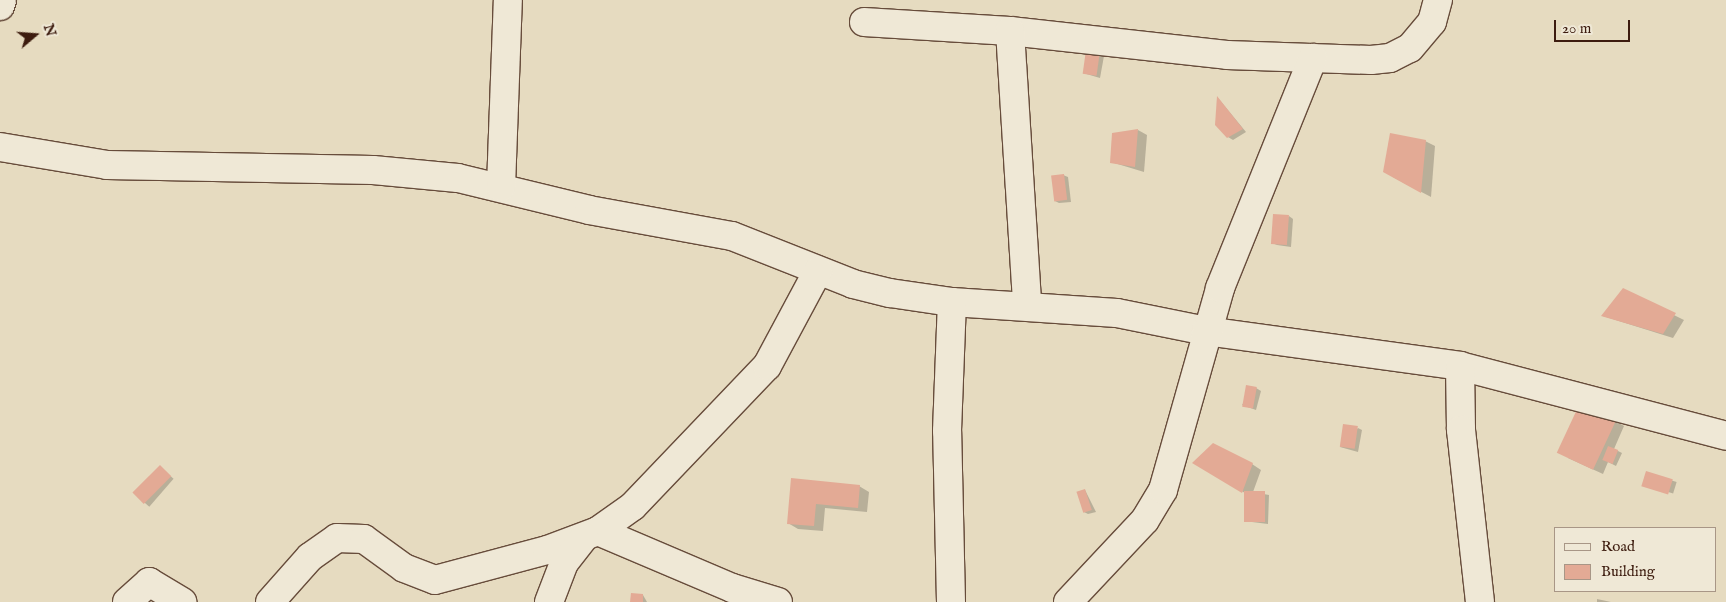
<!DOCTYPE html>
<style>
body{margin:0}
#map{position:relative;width:1726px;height:602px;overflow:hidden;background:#e6dbc0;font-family:"IM FELL English",serif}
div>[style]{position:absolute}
.shadow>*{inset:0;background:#0003;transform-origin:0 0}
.building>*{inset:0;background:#e3aa95;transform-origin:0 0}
.roads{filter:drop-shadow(1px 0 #674c3b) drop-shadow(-1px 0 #674c3b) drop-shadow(0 1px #674c3b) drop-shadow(0 -1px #674c3b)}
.minor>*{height:28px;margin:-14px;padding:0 14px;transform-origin:14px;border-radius:14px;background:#efe8d6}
span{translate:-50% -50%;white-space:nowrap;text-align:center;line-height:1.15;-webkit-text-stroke:4px #efe8d6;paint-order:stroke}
.legend{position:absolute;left:1554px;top:527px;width:162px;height:65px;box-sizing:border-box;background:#efe8d6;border:1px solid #a89686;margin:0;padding:6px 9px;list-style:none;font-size:15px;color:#3d1c0f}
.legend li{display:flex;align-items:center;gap:10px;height:25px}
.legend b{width:25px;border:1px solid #a89686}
.north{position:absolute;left:10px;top:10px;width:50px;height:50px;-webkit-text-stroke:4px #efe8d6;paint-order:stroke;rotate:72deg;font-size:14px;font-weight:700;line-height:20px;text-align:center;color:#3d1c0f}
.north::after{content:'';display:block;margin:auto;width:18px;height:22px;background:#3d1c0f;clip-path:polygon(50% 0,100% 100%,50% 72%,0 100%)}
.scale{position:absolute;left:1554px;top:20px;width:76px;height:22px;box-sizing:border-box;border:2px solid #3d1c0f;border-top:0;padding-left:6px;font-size:15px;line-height:18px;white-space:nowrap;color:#3d1c0f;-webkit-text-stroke:4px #efe8d6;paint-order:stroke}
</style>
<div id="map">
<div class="shadow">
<i style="clip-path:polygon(1099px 54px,1104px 56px,1100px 78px,1083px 73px)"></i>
<i style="clip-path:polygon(1218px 98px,1246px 132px,1233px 140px,1228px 137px)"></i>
<i style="clip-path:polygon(1138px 130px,1147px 135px,1144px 172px,1111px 162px)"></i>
<i style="clip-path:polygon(1425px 141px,1435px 146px,1431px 197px,1393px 177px)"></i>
<i style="clip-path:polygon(1063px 175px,1068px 177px,1071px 202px,1059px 203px,1055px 201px)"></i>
<i style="clip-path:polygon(1289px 216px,1293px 219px,1291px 247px,1277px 245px,1272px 243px)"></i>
<i style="clip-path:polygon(1623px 290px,1684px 320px,1673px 338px,1603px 316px)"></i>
<i style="clip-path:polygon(1256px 388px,1261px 391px,1256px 410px,1242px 405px)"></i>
<i style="clip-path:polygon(1615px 421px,1624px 426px,1614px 449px,1622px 453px,1616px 466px,1608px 462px,1603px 474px,1568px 458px)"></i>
<i style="clip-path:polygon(1358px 428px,1362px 430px,1358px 452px,1340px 447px)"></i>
<i style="clip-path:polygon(1194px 463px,1252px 464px,1261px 470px,1253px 492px,1269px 495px,1268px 524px,1244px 521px,1245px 493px)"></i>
<i style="left:160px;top:467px;width:18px;height:37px;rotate:41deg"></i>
<i style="left:1647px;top:473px;width:31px;height:12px;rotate:17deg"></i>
<i style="clip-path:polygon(792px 480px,859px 486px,869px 492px,867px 512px,825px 508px,823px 531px,798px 529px,788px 523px)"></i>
<i style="clip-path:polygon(1085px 490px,1096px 512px,1088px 514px,1084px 512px)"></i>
<i style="clip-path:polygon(643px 595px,647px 602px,631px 602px)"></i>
<i style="clip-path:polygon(1597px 599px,1611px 602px,1597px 602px)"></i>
</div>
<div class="building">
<i style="left:1086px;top:50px;width:14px;height:24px;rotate:8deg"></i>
<i style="clip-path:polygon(1217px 96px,1243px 129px,1227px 138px,1215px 125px)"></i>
<i style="clip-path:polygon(1138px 129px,1135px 167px,1110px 163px,1112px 133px)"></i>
<i style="clip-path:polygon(1390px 133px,1426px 140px,1421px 193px,1383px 172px)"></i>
<i style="left:1064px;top:174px;width:26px;height:13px;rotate:83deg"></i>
<i style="left:1273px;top:214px;width:16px;height:30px;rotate:4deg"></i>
<i style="clip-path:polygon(1623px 288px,1676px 313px,1663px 334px,1601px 316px)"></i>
<i style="left:1246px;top:385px;width:11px;height:22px;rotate:10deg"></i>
<i style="left:1580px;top:403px;width:40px;height:55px;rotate:25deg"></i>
<i style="left:1343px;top:424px;width:15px;height:23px;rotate:8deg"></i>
<i style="clip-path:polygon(1213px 443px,1253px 463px,1242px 493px,1192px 463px)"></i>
<i style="left:1608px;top:446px;width:11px;height:15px;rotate:22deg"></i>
<i style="left:160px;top:465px;width:16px;height:39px;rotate:45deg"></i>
<i style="left:1646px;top:471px;width:28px;height:16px;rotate:17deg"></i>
<i style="clip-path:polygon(791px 478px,860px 485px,858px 508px,816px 504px,814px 526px,787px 524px)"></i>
<i style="left:1085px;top:489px;width:22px;height:9px;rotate:72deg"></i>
<i style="left:1244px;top:491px;width:21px;height:31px"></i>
<i style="clip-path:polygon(631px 593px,643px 594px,643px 602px,630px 602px)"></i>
</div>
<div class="roads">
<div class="minor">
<i style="left:0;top:6px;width:6px;rotate:-72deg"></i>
<i style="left:864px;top:22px;width:146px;rotate:3.5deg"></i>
<i style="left:1010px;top:31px;width:218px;rotate:6.3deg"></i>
<i style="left:1227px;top:55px;width:144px;rotate:2deg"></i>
<i style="left:1371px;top:60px;width:19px;rotate:-6deg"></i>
<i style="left:1390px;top:58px;width:22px;rotate:-27deg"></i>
<i style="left:1410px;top:48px;width:34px;rotate:-50deg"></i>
<i style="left:1432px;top:22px;width:23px;rotate:-75deg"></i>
<i style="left:1010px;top:31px;width:275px;rotate:86.4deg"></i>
<i style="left:0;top:147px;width:109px;rotate:9.5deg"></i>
<i style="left:107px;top:165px;width:266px;rotate:1.1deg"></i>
<i style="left:373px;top:170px;width:85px;rotate:5.4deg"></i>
<i style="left:458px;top:178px;width:135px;rotate:13.7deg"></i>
<i style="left:589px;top:210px;width:145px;rotate:10.3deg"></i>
<i style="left:732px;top:236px;width:130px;rotate:21.6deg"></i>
<i style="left:853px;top:284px;width:38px;rotate:14deg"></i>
<i style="left:890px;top:293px;width:63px;rotate:8.3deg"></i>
<i style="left:952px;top:302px;width:165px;rotate:3.8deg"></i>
<i style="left:1117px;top:313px;width:91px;rotate:11.4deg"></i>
<i style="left:1206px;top:331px;width:256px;rotate:7.8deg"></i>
<i style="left:1460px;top:366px;width:275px;rotate:14.7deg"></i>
<i style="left:501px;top:187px;width:187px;rotate:-87.9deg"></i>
<i style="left:1460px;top:366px;width:64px;rotate:89.1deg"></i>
<i style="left:1461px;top:430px;width:173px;rotate:83.7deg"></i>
<i style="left:598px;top:531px;width:146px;rotate:23deg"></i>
<i style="left:732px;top:588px;width:48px;rotate:16.9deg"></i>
<i style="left:127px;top:602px;width:30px;rotate:-42deg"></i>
<i style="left:149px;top:582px;width:39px;rotate:31deg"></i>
<i style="left:270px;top:602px;width:60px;rotate:-48.4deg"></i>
<i style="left:310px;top:557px;width:33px;rotate:-35deg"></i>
<i style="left:337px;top:538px;width:27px;rotate:2deg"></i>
<i style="left:364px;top:539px;width:49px;rotate:35.9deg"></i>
<i style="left:404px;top:568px;width:33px;rotate:21deg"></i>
<i style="left:435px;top:580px;width:116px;rotate:-15deg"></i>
<i style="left:547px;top:550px;width:54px;rotate:-20.4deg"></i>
<i style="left:598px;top:531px;width:43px;rotate:-35.5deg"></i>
<i style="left:633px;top:506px;width:194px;rotate:-46.3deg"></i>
<i style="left:767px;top:366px;width:108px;rotate:-61.8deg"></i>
<i style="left:549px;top:602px;width:42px;rotate:-69deg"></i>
<i style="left:564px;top:563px;width:33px;rotate:-52deg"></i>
<i style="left:951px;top:602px;width:171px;rotate:-91.3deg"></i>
<i style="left:947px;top:431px;width:129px;rotate:-87.8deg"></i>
<i style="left:1068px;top:602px;width:112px;rotate:-46.8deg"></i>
<i style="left:1145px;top:520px;width:35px;rotate:-59deg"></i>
<i style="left:1163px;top:490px;width:210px;rotate:-74.2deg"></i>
<i style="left:1220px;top:288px;width:248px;rotate:-68deg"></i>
</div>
</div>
<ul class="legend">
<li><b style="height:6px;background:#efe8d6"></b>Road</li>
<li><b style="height:14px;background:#e3aa95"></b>Building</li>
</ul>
<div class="north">N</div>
<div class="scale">20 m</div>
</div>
